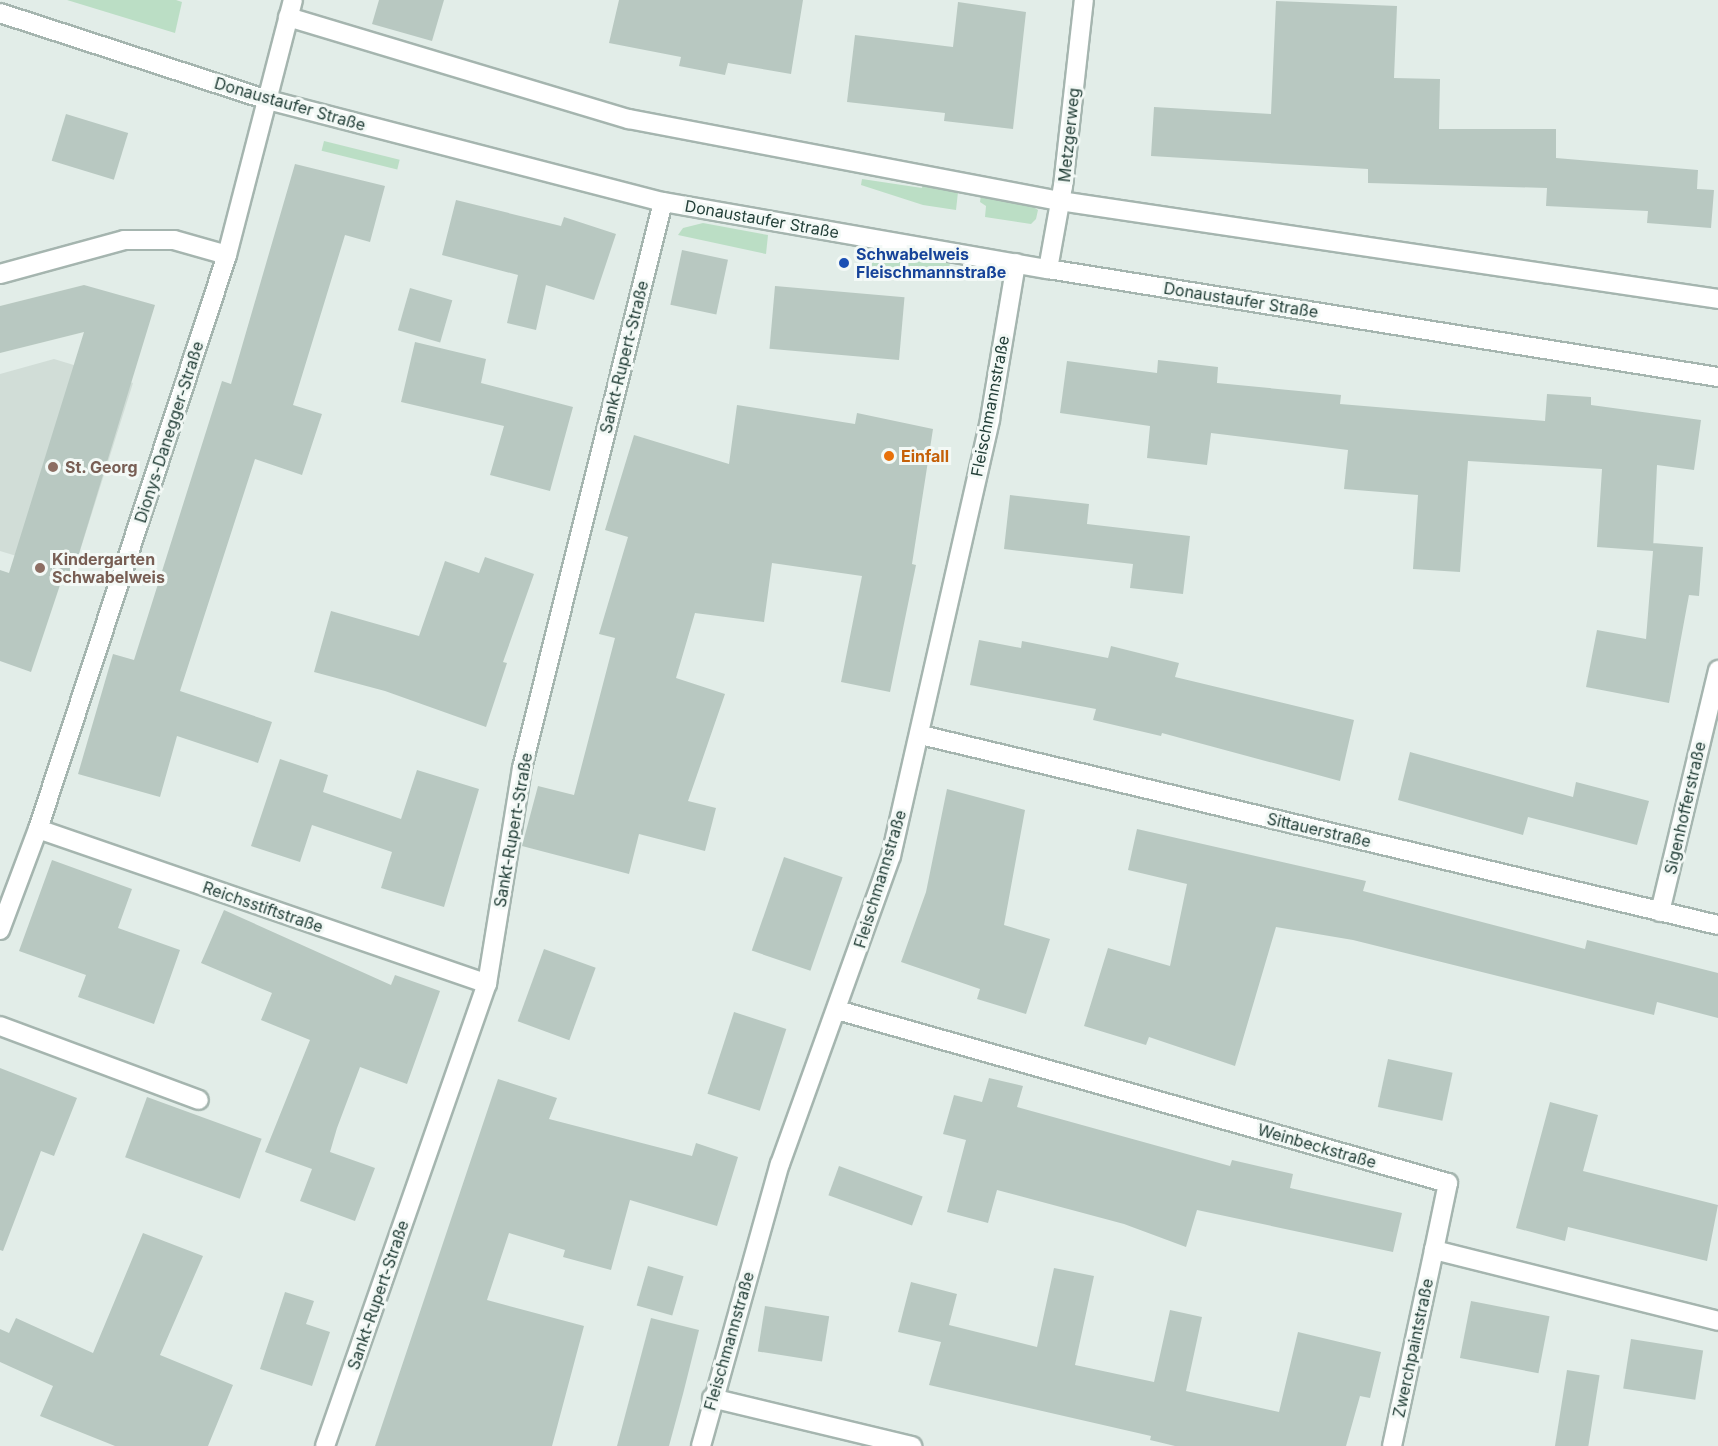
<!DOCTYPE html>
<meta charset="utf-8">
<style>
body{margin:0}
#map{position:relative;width:1718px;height:1446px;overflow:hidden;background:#e2ede8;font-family:Inter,sans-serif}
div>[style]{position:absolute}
.built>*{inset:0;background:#d1ddd7}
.green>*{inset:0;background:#bbdec5;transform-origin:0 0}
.building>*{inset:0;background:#b8c8c1;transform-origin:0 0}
.roads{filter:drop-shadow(2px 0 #a5b5af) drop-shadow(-2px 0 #a5b5af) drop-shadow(0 2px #a5b5af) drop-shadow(0 -2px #a5b5af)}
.lane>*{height:18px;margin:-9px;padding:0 9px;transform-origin:9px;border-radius:9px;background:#fff}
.street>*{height:18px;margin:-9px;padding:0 9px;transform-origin:9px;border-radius:9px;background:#fff}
.secondary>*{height:18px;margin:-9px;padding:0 9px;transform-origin:9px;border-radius:9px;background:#fff}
.dots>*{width:16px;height:16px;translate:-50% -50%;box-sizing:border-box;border:3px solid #f3f9f6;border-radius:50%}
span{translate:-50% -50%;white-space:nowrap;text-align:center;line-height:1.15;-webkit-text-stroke:6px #f3f9f6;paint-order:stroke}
.street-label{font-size:16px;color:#223e37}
.transit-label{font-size:16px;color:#164399;font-weight:700}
.left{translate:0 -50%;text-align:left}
.food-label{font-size:16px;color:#c56008;font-weight:700}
.education-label{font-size:16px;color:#785e54;font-weight:700}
</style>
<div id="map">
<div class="built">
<i style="clip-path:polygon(54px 359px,133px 383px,73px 573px,0 551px,0 374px)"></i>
</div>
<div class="green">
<i style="clip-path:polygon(67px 0,176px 0,182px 2px,175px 33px)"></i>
<i style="left:324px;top:141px;width:78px;height:10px;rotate:14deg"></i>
<i style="clip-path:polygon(924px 178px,959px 183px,956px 210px,923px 205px,861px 185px,862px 179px,922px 188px)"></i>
<i style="clip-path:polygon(982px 188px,1012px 193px,1038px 210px,1036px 219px,1031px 224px,985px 217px,986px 206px,980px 202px)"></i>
<i style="clip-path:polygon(703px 223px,768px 235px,766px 254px,678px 235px,683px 228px)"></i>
<i style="left:871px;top:250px;width:80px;height:19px;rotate:9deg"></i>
</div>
<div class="building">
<i style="clip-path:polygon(379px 0,444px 0,432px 41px,372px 24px)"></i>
<i style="clip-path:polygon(619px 0,803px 0,791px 74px,728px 63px,725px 75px,679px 66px,681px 57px,609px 43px)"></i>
<i style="clip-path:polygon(1276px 1px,1397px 6px,1394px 78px,1440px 79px,1439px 129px,1556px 129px,1556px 158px,1698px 170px,1697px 189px,1714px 190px,1711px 228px,1647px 223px,1648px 211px,1546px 206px,1547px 188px,1368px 183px,1368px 169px,1151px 156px,1154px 107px,1271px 114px)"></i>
<i style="clip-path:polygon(958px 2px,1026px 12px,1013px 129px,944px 121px,945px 113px,847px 102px,855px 35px,953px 47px)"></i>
<i style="left:66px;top:114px;width:65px;height:49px;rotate:17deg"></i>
<i style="clip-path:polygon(295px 164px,385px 186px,370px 242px,345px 235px,293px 405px,322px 414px,302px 475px,255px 459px,180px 691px,272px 722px,258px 763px,177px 736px,160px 797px,78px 774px,113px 654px,134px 660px,222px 381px,231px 384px)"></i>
<i style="clip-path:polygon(456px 200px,561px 226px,564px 217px,616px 234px,594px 300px,546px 285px,536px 330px,507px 323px,518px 275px,442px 255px)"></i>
<i style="left:682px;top:250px;width:47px;height:56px;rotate:12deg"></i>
<i style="clip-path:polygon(84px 285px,155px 305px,73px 573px,65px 570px,31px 672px,0 661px,0 570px,9px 573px,84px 332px,0 353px,0 306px)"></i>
<i style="left:775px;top:286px;width:130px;height:63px;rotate:5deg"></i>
<i style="left:410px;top:288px;width:44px;height:44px;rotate:16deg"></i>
<i style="clip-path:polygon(415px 342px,486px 359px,481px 383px,573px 407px,550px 491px,490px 475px,504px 426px,401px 402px)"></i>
<i style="clip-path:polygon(1158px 360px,1218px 367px,1217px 383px,1341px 395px,1340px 404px,1545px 421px,1547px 394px,1591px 397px,1591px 405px,1701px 420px,1694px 470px,1657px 465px,1653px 550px,1653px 543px,1703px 547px,1699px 596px,1689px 595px,1669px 703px,1586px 687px,1597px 630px,1646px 639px,1653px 551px,1597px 547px,1602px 469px,1468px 461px,1460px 572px,1413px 569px,1418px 495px,1344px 489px,1348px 450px,1211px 433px,1207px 465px,1147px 458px,1150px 426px,1060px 413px,1067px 361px,1157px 373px)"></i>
<i style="clip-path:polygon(737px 405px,855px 424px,857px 413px,933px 429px,912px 564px,916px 565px,890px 692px,841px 682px,862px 576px,772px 563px,764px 622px,695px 613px,676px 678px,725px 694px,688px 801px,716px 808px,705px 851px,639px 834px,629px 874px,522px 846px,538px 786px,574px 795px,615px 638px,599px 634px,628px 537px,605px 530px,634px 435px,729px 464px)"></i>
<i style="clip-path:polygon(1010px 495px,1089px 504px,1087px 524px,1190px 536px,1183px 594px,1130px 588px,1133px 564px,1004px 549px)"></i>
<i style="clip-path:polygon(485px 557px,534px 574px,503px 662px,507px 663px,486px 727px,385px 691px,314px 672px,331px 611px,419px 636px,445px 561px,479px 573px)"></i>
<i style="clip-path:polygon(979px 640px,1021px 648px,1022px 641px,1108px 658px,1111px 646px,1179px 663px,1175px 677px,1354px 720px,1340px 781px,1162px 733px,1161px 736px,1093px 720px,1096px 709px,970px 685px)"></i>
<i style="clip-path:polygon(1410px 752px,1573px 797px,1576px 782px,1649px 801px,1637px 845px,1528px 817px,1523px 835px,1398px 800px)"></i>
<i style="clip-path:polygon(280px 759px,328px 775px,323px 792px,401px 819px,417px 770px,479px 789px,444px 907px,381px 888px,392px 852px,312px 825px,300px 862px,251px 846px)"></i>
<i style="clip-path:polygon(947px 789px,1025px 810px,1004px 925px,1050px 939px,1026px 1014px,977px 999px,980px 989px,901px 962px,926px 892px)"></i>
<i style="clip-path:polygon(1137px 829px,1366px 881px,1363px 891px,1585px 949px,1587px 940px,1718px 973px,1718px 1018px,1657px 1002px,1654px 1015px,1353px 940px,1276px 927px,1235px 1066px,1149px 1037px,1146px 1045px,1084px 1026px,1108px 948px,1170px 966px,1187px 884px,1128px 870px)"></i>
<i style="left:784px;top:857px;width:62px;height:99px;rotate:19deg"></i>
<i style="clip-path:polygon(52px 860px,132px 889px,118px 928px,180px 950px,154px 1024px,78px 997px,86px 975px,19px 951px)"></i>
<i style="clip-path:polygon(224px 910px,391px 985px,395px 975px,440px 991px,407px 1084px,360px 1067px,337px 1128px,330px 1152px,375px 1168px,355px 1221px,300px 1201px,312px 1169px,265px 1152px,310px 1040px,261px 1020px,272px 993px,201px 963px)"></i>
<i style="left:544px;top:949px;width:55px;height:77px;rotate:20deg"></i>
<i style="left:734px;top:1012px;width:55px;height:86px;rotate:18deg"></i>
<i style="left:1388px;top:1059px;width:66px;height:49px;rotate:12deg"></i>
<i style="clip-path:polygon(0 1068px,77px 1098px,54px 1156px,41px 1151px,3px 1251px,0 1250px)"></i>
<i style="clip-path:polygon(989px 1078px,1023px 1086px,1017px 1107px,1230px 1166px,1232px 1160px,1293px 1174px,1290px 1188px,1402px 1213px,1393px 1252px,1197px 1210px,1186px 1247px,1124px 1224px,997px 1190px,988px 1223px,947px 1212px,966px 1140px,943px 1134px,954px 1095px,982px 1102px)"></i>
<i style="clip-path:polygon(498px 1079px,557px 1098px,549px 1119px,692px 1156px,696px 1143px,738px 1157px,717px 1226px,630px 1200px,611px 1270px,563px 1257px,565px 1250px,509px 1233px,487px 1300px,584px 1326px,552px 1446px,375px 1446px)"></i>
<i style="left:147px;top:1097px;width:122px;height:64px;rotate:20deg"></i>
<i style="clip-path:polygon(1550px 1102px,1598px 1115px,1583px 1171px,1718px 1205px,1707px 1261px,1568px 1227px,1565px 1241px,1516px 1228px)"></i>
<i style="left:839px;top:1166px;width:89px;height:31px;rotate:20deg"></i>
<i style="clip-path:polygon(143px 1233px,203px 1256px,160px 1355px,233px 1385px,208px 1446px,115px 1446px,40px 1416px,53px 1386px,0 1362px,0 1329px,9px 1333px,16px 1318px,93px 1353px)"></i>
<i style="left:648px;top:1266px;width:37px;height:41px;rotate:16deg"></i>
<i style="clip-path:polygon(1054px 1268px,1094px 1276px,1075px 1365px,1154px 1382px,1170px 1310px,1202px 1317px,1186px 1391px,1279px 1412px,1298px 1332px,1381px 1352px,1370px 1398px,1360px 1396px,1346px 1446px,1175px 1446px,1150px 1440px,1151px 1436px,929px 1385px,941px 1342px,898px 1332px,911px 1282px,957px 1294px,949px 1325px,1037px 1347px)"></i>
<i style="clip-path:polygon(285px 1292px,314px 1301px,306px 1324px,330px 1332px,312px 1386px,260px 1369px)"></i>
<i style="left:1471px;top:1301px;width:80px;height:58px;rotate:11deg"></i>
<i style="left:765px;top:1306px;width:65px;height:46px;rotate:9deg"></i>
<i style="clip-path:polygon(651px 1318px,699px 1330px,683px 1394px,669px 1446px,617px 1446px)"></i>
<i style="left:1631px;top:1339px;width:73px;height:50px;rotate:9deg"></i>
<i style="left:1567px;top:1370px;width:33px;height:77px;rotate:9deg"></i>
</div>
<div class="roads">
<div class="lane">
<i style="left:0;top:1026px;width:212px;rotate:20.4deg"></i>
</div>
<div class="street">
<i style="left:288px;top:17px;width:356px;rotate:16.7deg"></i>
<i style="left:629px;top:119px;width:439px;rotate:10.8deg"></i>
<i style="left:1060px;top:201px;width:665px;rotate:8.47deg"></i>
<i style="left:1048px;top:269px;width:84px;rotate:-79.8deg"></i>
<i style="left:1063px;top:186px;width:187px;rotate:-83.6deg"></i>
<i style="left:0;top:274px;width:129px;rotate:-15.3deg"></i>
<i style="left:124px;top:240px;width:50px"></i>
<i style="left:174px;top:240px;width:55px;rotate:15.8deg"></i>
<i style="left:921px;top:735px;width:819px;rotate:13.41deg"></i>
<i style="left:38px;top:829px;width:475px;rotate:19deg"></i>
<i style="left:1660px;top:912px;width:249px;rotate:-76.5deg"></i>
<i style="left:0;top:930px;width:108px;rotate:-69.4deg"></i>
<i style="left:38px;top:829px;width:604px;rotate:-71.77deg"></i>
<i style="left:227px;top:255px;width:263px;rotate:-75.5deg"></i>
<i style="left:837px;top:1010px;width:635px;rotate:15.81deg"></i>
<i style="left:1448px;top:1183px;width:68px;rotate:101.8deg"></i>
<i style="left:1434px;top:1250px;width:293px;rotate:14deg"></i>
<i style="left:712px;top:1398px;width:206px;rotate:13.5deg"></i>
<i style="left:325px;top:1446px;width:490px;rotate:-70.7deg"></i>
<i style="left:487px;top:984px;width:219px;rotate:-80.8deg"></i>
<i style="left:522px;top:768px;width:583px;rotate:-76.01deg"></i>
<i style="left:701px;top:1446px;width:293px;rotate:-74.4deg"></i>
<i style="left:780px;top:1164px;width:327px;rotate:-70.2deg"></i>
<i style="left:891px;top:856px;width:448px;rotate:-77.2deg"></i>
<i style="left:990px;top:419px;width:158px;rotate:-80.5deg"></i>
<i style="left:1392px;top:1446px;width:200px;rotate:-77.9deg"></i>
</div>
<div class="secondary">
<i style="left:0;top:13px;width:282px;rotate:18deg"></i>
<i style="left:268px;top:100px;width:408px;rotate:14.5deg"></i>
<i style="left:663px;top:202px;width:391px;rotate:9.9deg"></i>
<i style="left:1048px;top:269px;width:679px;rotate:9.16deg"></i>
</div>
</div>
<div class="dots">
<i style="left:844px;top:263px;background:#1a4fb4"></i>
<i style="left:889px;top:456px;background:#e8710a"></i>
<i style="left:53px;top:467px;background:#8d6e63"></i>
<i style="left:40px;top:568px;background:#8d6e63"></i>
</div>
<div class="street-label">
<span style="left:290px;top:104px;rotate:16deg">Donaustaufer Straße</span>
<span style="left:1069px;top:135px;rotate:-84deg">Metzgerweg</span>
<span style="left:762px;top:219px;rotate:10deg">Donaustaufer Straße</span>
<span style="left:1241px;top:300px;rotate:9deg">Donaustaufer Straße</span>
<span style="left:624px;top:357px;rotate:-76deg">Sankt-Rupert-Straße</span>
<span style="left:990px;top:406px;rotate:-79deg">Fleischmannstraße</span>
<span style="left:169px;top:432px;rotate:-72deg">Dionys-Danegger-Straße</span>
<span style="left:1685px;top:808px;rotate:-77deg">Sigenhofferstraße</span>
<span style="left:513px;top:830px;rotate:-80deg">Sankt-Rupert-Straße</span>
<span style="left:1319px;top:830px;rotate:13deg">Sittauerstraße</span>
<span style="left:880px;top:879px;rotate:-73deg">Fleischmannstraße</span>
<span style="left:263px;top:907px;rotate:19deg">Reichsstiftstraße</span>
<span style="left:1317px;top:1146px;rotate:16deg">Weinbeckstraße</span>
<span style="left:378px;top:1295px;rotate:-71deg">Sankt-Rupert-Straße</span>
<span style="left:729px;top:1341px;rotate:-74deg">Fleischmannstraße</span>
<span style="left:1413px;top:1348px;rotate:-78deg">Zwerchpaintstraße</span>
</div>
<div class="transit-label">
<span class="left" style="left:856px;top:263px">Schwabelweis<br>Fleischmannstraße</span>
</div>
<div class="food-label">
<span class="left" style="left:901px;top:456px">Einfall</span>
</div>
<div class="education-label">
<span class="left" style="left:65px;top:467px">St. Georg</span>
<span class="left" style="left:52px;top:568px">Kindergarten<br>Schwabelweis</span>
</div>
</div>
